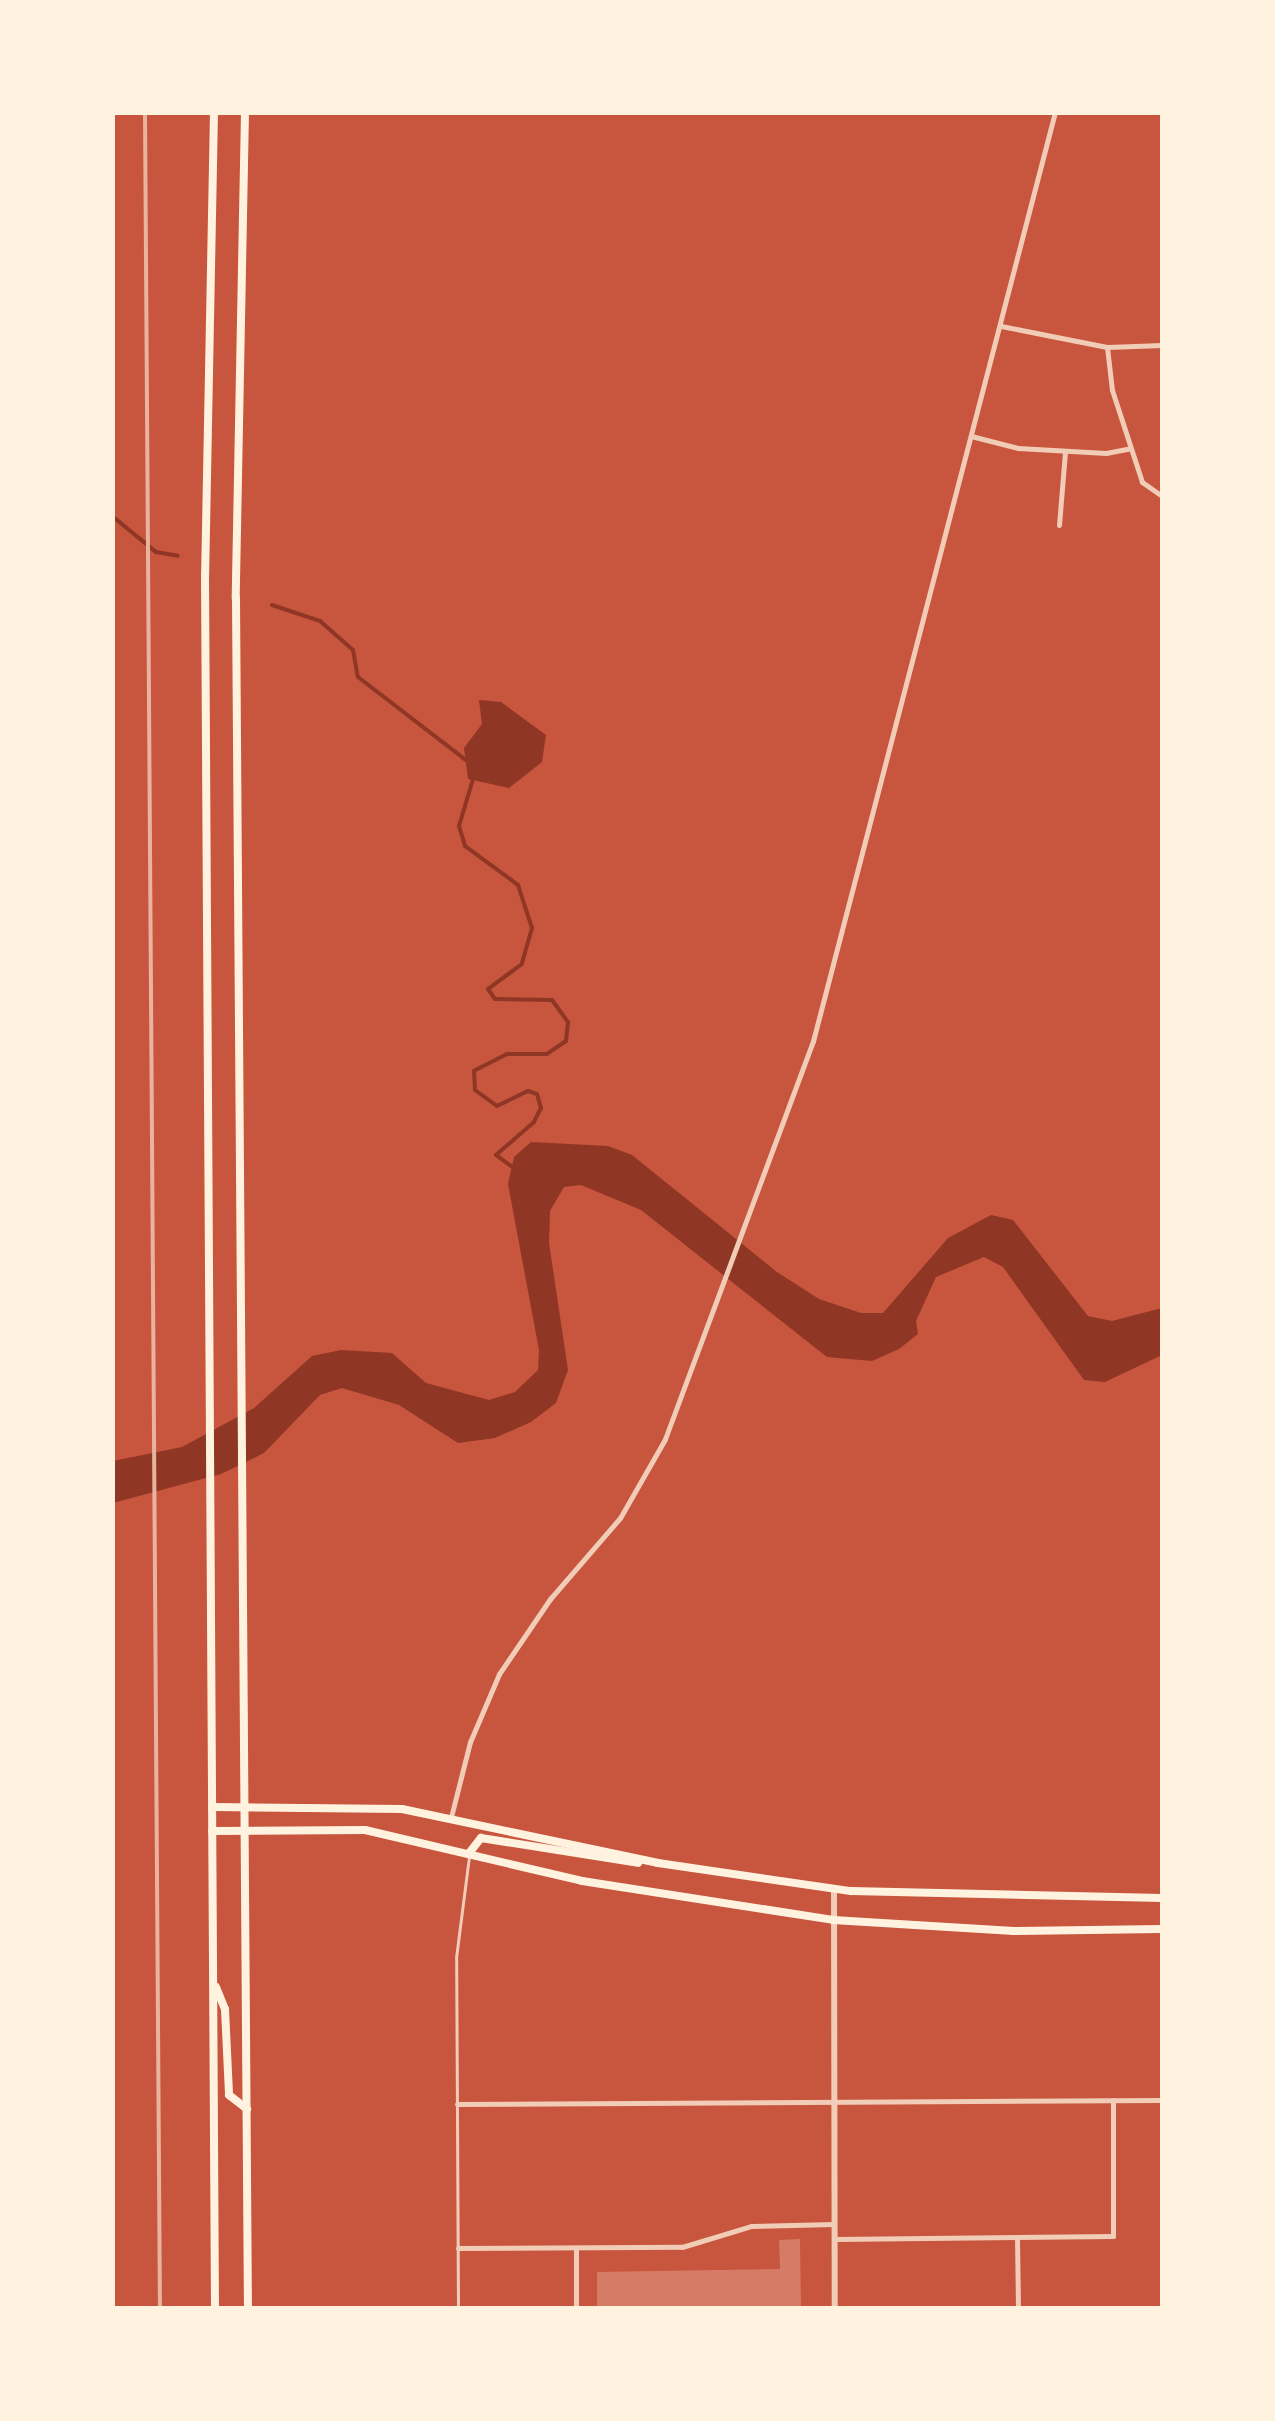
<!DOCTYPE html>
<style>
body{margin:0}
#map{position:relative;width:1275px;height:2421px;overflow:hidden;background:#c8553d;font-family:"Archivo Narrow",sans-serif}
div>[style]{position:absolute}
.water>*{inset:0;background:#8f3625}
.stream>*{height:4px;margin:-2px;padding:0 2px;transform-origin:2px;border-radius:2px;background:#8f3625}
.building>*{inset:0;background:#d67c66}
.service>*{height:2.5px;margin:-1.25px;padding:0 1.25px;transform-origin:1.25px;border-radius:1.25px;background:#f1ccb7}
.minor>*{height:5px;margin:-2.5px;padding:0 2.5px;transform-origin:2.5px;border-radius:2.5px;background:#f1ccb7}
.tertiary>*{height:6px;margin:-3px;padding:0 3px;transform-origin:3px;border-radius:3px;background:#f1ccb7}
.secondary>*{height:8px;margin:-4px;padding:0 4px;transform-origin:4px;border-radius:4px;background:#fff3e0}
.primary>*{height:8px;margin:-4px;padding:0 4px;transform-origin:4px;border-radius:4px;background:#fff3e0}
.rail>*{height:4px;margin:-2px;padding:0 2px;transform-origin:2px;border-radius:2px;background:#e9b49f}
span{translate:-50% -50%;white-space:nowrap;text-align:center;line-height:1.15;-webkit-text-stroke:10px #fff3e0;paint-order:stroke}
.frame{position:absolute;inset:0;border:115px solid #fff3e0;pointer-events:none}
</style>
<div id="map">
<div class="water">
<i style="clip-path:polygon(479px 700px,501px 702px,546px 735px,542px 762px,509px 788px,468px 779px,464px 748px,482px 724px)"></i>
<i style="clip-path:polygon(531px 1142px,608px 1146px,632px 1155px,777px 1272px,819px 1299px,861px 1313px,883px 1313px,948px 1238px,991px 1215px,1013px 1220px,1088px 1316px,1112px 1321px,1162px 1308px,1162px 1355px,1105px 1382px,1084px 1380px,1003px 1267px,984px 1257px,936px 1277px,916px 1321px,918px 1334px,899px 1349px,872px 1361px,827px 1357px,641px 1210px,581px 1185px,564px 1187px,550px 1211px,549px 1243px,568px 1370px,556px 1403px,531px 1422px,495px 1438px,458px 1443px,399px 1405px,342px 1388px,320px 1395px,264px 1453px,221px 1474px,113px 1503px,113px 1461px,182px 1447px,254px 1408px,312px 1356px,341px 1350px,392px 1353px,426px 1383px,489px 1400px,515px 1392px,538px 1370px,539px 1350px,508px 1184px,514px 1157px)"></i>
</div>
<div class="stream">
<i style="left:112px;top:516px;width:57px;rotate:39.3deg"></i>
<i style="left:156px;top:552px;width:22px;rotate:10deg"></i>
<i style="left:272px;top:605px;width:51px;rotate:18.4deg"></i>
<i style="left:320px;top:621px;width:44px;rotate:41.3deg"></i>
<i style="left:353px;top:650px;width:27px;rotate:80deg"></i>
<i style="left:358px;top:677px;width:138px;rotate:37.6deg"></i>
<i style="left:473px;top:779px;width:49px;rotate:106.6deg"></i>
<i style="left:459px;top:826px;width:21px;rotate:73deg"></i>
<i style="left:465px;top:846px;width:66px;rotate:36.3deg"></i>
<i style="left:518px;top:885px;width:45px;rotate:72deg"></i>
<i style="left:532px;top:928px;width:37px;rotate:106deg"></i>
<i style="left:522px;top:964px;width:42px;rotate:143.7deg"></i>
<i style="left:488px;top:989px;width:12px;rotate:55deg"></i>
<i style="left:495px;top:999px;width:57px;rotate:1deg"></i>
<i style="left:552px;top:1000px;width:27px;rotate:54deg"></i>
<i style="left:568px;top:1022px;width:19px;rotate:96deg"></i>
<i style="left:566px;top:1041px;width:23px;rotate:146deg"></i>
<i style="left:547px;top:1054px;width:40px;rotate:180deg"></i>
<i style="left:507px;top:1054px;width:37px;rotate:153deg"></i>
<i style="left:474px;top:1071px;width:19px;rotate:87deg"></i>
<i style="left:475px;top:1090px;width:27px;rotate:36deg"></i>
<i style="left:497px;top:1106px;width:34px;rotate:-26deg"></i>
<i style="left:528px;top:1091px;width:9px;rotate:18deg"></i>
<i style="left:537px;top:1094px;width:15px;rotate:74deg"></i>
<i style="left:541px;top:1108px;width:16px;rotate:117deg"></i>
<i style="left:534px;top:1122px;width:50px;rotate:139deg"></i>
<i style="left:496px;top:1155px;width:24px;rotate:36deg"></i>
</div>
<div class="building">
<i style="clip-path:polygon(800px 2239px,801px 2308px,597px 2308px,597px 2272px,780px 2269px,779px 2240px)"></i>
</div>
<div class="service">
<i style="left:458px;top:2308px;width:350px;rotate:-90.3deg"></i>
<i style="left:456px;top:1958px;width:103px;rotate:-82.7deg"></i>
</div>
<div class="minor">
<i style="left:1001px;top:326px;width:108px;rotate:11.2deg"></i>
<i style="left:1107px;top:347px;width:55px;rotate:-2.1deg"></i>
<i style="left:1107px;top:347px;width:43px;rotate:83.4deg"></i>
<i style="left:1112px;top:390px;width:97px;rotate:71.9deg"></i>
<i style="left:1142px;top:482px;width:24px;rotate:35deg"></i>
<i style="left:971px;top:436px;width:49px;rotate:14.3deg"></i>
<i style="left:1018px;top:448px;width:88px;rotate:3.3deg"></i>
<i style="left:1106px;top:453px;width:25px;rotate:-11deg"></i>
<i style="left:1059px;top:525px;width:73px;rotate:-85.3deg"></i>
<i style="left:451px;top:1817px;width:77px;rotate:-75.8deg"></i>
<i style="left:470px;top:1742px;width:74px;rotate:-66.9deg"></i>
<i style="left:499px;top:1674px;width:91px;rotate:-55.8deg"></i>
<i style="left:550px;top:1599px;width:107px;rotate:-49.2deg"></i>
<i style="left:620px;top:1518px;width:91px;rotate:-60.3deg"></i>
<i style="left:665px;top:1439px;width:425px;rotate:-69.6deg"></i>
<i style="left:813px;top:1041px;width:960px;rotate:-75.4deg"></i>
<i style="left:457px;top:2104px;width:705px;rotate:-0.33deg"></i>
<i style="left:1017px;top:2237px;width:71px;rotate:89.2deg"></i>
<i style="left:835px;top:2239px;width:278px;rotate:-0.6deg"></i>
<i style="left:1113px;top:2236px;width:136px;rotate:-90deg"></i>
<i style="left:458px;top:2248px;width:224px;rotate:-0.3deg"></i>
<i style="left:682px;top:2247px;width:72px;rotate:-16.9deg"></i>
<i style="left:751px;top:2226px;width:83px;rotate:-1.4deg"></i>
<i style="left:576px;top:2248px;width:60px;rotate:90deg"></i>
</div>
<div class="tertiary">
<i style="left:834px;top:1889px;width:419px;rotate:89.9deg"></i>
</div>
<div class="secondary">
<i style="left:212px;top:1807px;width:190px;rotate:0.6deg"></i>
<i style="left:402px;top:1809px;width:262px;rotate:11.9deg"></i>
<i style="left:658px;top:1863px;width:195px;rotate:8.3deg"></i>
<i style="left:851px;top:1891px;width:311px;rotate:1.3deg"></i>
<i style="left:212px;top:1831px;width:153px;rotate:-0.4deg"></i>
<i style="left:365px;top:1830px;width:223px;rotate:13.2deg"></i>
<i style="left:582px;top:1881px;width:254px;rotate:8.8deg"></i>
<i style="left:833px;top:1920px;width:181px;rotate:3.5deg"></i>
<i style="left:1014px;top:1931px;width:148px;rotate:-0.8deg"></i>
<i style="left:470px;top:1852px;width:18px;rotate:-52deg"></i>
<i style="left:481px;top:1838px;width:159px;rotate:9deg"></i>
</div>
<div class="primary">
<i style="left:214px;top:112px;width:463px;rotate:91.1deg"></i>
<i style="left:205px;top:575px;width:1733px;rotate:89.67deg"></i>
<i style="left:245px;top:112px;width:486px;rotate:91.1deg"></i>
<i style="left:236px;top:598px;width:1710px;rotate:89.6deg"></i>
<i style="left:216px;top:1987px;width:24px;rotate:68deg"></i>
<i style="left:225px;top:2009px;width:86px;rotate:87.3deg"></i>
<i style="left:229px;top:2095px;width:23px;rotate:38deg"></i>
</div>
<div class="rail">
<i style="left:145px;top:112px;width:2196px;rotate:89.61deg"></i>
</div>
<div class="frame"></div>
</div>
